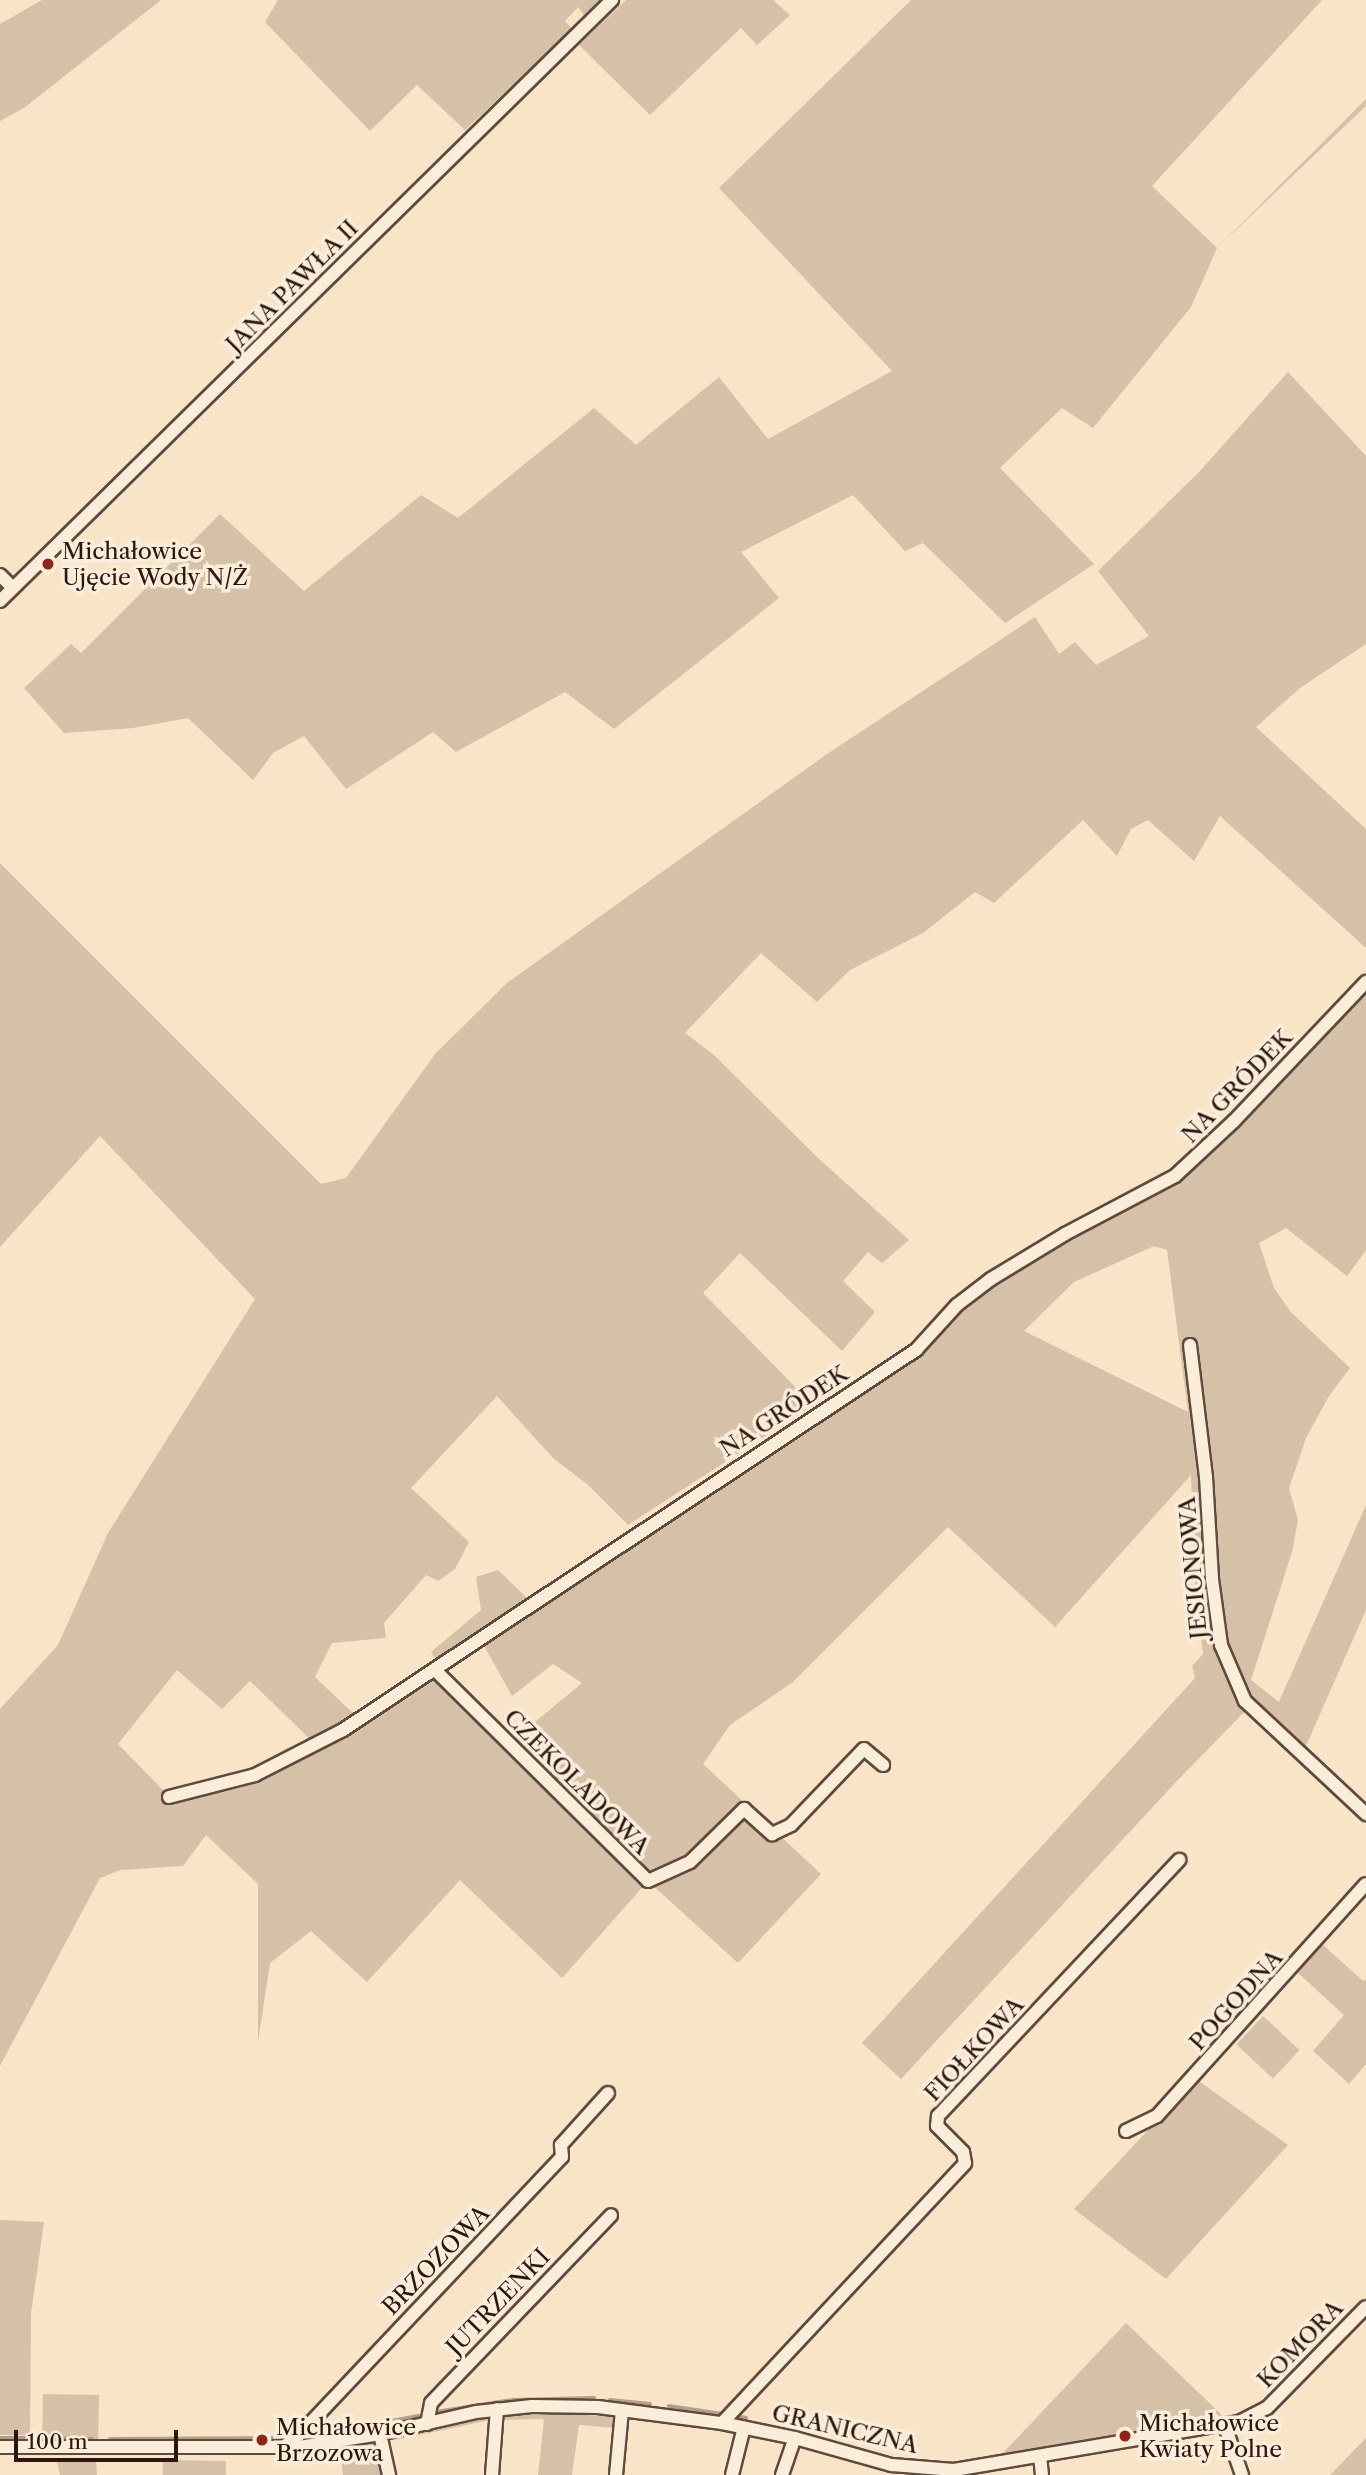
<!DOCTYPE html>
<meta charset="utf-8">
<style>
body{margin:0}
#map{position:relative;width:1366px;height:2475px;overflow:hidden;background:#f8e4c6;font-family:"Libre Caslon Text",serif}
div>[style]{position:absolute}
.green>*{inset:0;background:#d5c1a7;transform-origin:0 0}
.stream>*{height:3.5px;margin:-1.75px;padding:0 1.75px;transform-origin:1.75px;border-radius:1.75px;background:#b39e88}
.roads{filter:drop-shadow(2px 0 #5f4a3d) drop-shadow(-2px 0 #5f4a3d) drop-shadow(0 2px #5f4a3d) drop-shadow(0 -2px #5f4a3d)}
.minor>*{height:12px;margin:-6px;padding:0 6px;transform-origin:6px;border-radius:6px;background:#faedda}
.dots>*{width:19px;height:19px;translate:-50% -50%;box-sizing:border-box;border:4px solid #faedda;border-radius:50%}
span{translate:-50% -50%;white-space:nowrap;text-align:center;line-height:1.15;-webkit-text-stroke:7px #faedda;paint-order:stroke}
.street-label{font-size:23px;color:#2c170f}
.poi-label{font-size:23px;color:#2c170f}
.left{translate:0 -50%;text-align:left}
.scale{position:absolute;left:14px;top:2430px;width:164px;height:32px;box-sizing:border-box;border:4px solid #2c170f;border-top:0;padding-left:9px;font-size:21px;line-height:24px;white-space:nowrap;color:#2c170f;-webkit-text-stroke:5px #faedda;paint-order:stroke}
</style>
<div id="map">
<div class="green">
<i style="clip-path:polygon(42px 0,161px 0,24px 108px,0 121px,0 24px)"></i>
<i style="clip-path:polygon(278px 0,600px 0,584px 15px,578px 7px,565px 21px,572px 29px,465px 130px,417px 85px,370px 131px,265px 22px)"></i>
<i style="clip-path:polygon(626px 0,773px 0,790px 15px,757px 45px,741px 28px,650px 115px,579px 45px)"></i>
<i style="clip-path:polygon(911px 0,1322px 0,1152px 186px,1217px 248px,1366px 99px,1366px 106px,1217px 248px,1191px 307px,1093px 428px,1062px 408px,1000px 468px,1094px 564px,1005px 623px,923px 543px,905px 551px,853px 495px,741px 552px,779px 598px,614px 729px,565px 692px,456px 752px,433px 732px,346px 789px,304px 736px,273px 753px,253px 780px,188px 718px,133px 728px,64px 733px,24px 688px,71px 644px,81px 653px,220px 514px,304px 591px,421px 495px,458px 518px,594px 408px,636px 445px,719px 377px,768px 439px,892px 371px,719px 188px)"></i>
<i style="clip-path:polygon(evenodd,1288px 372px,1366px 456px,1366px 644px,1300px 688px,1256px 727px,1366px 829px,1366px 948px,1220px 816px,1194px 861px,1148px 820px,1131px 829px,1117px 856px,1083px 820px,994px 903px,975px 892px,923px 933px,850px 970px,817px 1002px,761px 953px,685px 1033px,714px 1055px,817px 1157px,909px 1240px,882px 1263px,868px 1252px,843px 1281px,875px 1312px,842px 1351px,740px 1253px,703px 1293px,813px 1405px,628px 1525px,587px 1484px,554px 1459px,497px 1396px,411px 1488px,469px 1542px,455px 1569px,438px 1581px,426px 1575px,384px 1623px,386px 1638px,332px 1643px,315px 1677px,355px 1715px,312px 1741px,250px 1681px,222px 1709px,177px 1670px,118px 1744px,164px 1791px,164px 1801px,255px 1780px,323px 1747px,435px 1678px,505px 1747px,582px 1683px,553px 1664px,512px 1696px,482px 1642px,921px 1354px,960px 1309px,1065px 1239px,1183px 1177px,1220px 1143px,1366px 991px,1366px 1250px,1347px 1276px,1286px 1228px,1259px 1243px,1274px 1288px,1290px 1311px,1350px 1368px,1329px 1396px,1306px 1438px,1289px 1488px,1298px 1520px,1292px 1552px,1251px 1680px,1279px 1702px,1366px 1505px,1366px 1610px,1305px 1748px,1255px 1701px,1175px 1783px,901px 2079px,862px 2043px,1195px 1678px,1192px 1666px,1203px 1654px,1195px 1582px,1191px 1475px,1055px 1627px,948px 1527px,793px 1682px,730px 1725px,703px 1764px,821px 1874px,738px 1963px,648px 1881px,562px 1978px,460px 1880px,367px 1982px,311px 1931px,270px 1963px,258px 2042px,258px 1884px,206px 1835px,183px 1866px,120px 1870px,100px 1878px,0 2066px,0 1709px,58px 1645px,108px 1533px,255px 1299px,100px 1136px,0 1247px,0 863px,321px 1184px,346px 1178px,435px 1054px,507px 983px,827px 754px,1035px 617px,1059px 654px,1075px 642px,1096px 665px,1149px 636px,1098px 571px,1200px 471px,1288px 372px,1154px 1246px,1167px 1250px,1188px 1412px,1024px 1331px,1074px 1282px,1154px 1246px)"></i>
<i style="clip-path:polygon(498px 1570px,527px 1598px,436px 1661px,431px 1652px,481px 1610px,476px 1577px)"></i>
<i style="clip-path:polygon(1322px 1944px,1363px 1981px,1366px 1980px,1366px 2064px,1349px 2084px,1313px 2051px,1344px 2015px,1297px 1972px)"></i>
<i style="left:1263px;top:2016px;width:50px;height:39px;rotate:43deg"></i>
<i style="clip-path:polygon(1196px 2079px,1288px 2145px,1166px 2279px,1074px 2209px)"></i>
<i style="clip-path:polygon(0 2220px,44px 2222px,31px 2314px,30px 2435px,0 2435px)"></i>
<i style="clip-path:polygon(1126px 2323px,1224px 2417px,1002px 2454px)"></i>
<i style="left:43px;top:2394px;width:56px;height:44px;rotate:1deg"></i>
<i style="clip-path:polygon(567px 2414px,624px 2417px,616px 2428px,579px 2425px,572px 2475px,538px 2475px,544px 2419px,490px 2420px,387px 2442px,500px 2415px)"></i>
<i style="clip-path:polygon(1366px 2438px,1366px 2475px,1330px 2475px)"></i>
<i style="clip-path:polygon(377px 2443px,382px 2475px,343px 2475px,340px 2450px)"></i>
<i style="clip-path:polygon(96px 2459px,97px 2475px,60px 2475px,57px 2462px)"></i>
<i style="left:163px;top:2460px;width:63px;height:15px;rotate:1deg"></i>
</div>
<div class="stream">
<i style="left:610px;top:2400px;width:40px;rotate:5.7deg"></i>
<i style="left:669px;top:2406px;width:55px;rotate:8.4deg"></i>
<i style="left:436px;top:2412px;width:78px;rotate:-8.9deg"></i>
<i style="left:513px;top:2400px;width:81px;rotate:-1.4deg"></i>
<i style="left:740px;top:2417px;width:6px;rotate:9deg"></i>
<i style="left:311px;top:2436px;width:109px;rotate:-10.6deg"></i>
<i style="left:0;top:2438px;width:32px"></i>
<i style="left:50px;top:2438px;width:42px;rotate:1.4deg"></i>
<i style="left:110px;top:2439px;width:172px;rotate:-0.3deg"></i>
</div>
<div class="roads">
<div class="minor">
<i style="left:0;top:575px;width:18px;rotate:45deg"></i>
<i style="left:0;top:601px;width:858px;rotate:-44.48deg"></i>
<i style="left:1190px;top:1345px;width:133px;rotate:83.1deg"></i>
<i style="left:1206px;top:1477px;width:102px;rotate:86.6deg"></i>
<i style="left:1212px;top:1579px;width:67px;rotate:82.2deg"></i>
<i style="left:1221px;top:1645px;width:61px;rotate:66.8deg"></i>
<i style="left:1245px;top:1701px;width:166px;rotate:43deg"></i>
<i style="left:436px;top:1671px;width:298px;rotate:44.7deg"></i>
<i style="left:648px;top:1881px;width:46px;rotate:-24.3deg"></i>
<i style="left:690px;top:1862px;width:76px;rotate:-44.5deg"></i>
<i style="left:744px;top:1809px;width:38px;rotate:42deg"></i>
<i style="left:772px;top:1834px;width:21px;rotate:-25deg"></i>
<i style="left:791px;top:1825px;width:105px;rotate:-46.2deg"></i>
<i style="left:864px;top:1749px;width:25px;rotate:40deg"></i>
<i style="left:169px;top:1797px;width:89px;rotate:-14.3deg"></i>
<i style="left:255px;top:1775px;width:99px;rotate:-27.1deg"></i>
<i style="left:343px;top:1730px;width:688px;rotate:-33.55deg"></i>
<i style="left:916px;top:1350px;width:61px;rotate:-47.7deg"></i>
<i style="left:957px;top:1305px;width:43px;rotate:-37.4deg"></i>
<i style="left:991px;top:1279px;width:87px;rotate:-31.3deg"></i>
<i style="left:1065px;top:1234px;width:124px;rotate:-27.8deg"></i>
<i style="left:1175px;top:1176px;width:81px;rotate:-43deg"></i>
<i style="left:1234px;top:1121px;width:192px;rotate:-46.5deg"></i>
<i style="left:1126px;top:2131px;width:34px;rotate:-26deg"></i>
<i style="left:1157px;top:2116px;width:312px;rotate:-48deg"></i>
<i style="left:722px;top:2423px;width:356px;rotate:-46.9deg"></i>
<i style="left:965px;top:2163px;width:11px;rotate:-100deg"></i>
<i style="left:963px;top:2152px;width:37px;rotate:-135deg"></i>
<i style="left:937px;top:2126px;width:10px;rotate:-84deg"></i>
<i style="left:938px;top:2116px;width:352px;rotate:-46.7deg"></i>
<i style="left:427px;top:2424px;width:21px;rotate:-79deg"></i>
<i style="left:431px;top:2403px;width:260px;rotate:-46.2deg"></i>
<i style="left:1225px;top:2426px;width:52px;rotate:70.9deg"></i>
<i style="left:380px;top:2434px;width:42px;rotate:77.6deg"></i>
<i style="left:0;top:2447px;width:299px"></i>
<i style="left:299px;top:2447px;width:82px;rotate:-9.1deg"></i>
<i style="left:380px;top:2434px;width:98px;rotate:-12.9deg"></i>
<i style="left:476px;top:2412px;width:56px;rotate:-6.1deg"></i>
<i style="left:532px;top:2406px;width:66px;rotate:0.9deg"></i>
<i style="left:598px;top:2407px;width:125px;rotate:7.4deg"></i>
<i style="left:722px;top:2423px;width:75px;rotate:11.6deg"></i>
<i style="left:795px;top:2438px;width:101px;rotate:15.6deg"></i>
<i style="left:892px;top:2465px;width:62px;rotate:4.6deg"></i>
<i style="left:954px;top:2470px;width:289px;rotate:-9.6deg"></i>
<i style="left:1239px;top:2422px;width:31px;rotate:-27deg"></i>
<i style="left:1267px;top:2408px;width:141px;rotate:-45.6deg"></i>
<i style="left:282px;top:2448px;width:20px;rotate:-37deg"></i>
<i style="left:298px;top:2436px;width:384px;rotate:-46.6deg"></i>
<i style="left:562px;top:2157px;width:12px;rotate:-95deg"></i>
<i style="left:561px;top:2145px;width:70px;rotate:-47.9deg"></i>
<i style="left:1040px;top:2456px;width:19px;rotate:84deg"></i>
<i style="left:492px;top:2475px;width:66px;rotate:-85.7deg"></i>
<i style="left:616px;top:2475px;width:65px;rotate:-84.7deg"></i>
<i style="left:732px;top:2475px;width:49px;rotate:-76deg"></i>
<i style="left:782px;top:2475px;width:39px;rotate:-71deg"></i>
</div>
</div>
<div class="dots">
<i style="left:48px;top:564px;background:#8f2418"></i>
<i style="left:1125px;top:2436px;background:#8f2418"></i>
<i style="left:262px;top:2440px;background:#8f2418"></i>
</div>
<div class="street-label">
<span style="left:292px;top:286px;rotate:-45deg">JANA PAWŁA II</span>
<span style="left:1237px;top:1086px;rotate:-46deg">NA GRÓDEK</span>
<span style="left:784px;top:1411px;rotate:-33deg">NA GRÓDEK</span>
<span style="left:1193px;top:1568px;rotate:-95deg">JESIONOWA</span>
<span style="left:577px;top:1782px;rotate:45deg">CZEKOLADOWA</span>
<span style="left:1236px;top:2000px;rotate:-48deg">POGODNA</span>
<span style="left:974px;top:2049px;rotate:-47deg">FIOŁKOWA</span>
<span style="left:436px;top:2260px;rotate:-46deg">BRZOZOWA</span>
<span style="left:498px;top:2302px;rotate:-46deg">JUTRZENKI</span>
<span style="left:1300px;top:2344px;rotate:-46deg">KOMORA</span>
<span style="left:845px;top:2429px;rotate:13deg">GRANICZNA</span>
</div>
<div class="poi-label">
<span class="left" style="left:62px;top:564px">Michałowice<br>Ujęcie Wody N/Ż</span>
<span class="left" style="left:1139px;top:2436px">Michałowice<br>Kwiaty Polne</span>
<span class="left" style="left:276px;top:2440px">Michałowice<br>Brzozowa</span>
</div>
<div class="scale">100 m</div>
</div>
